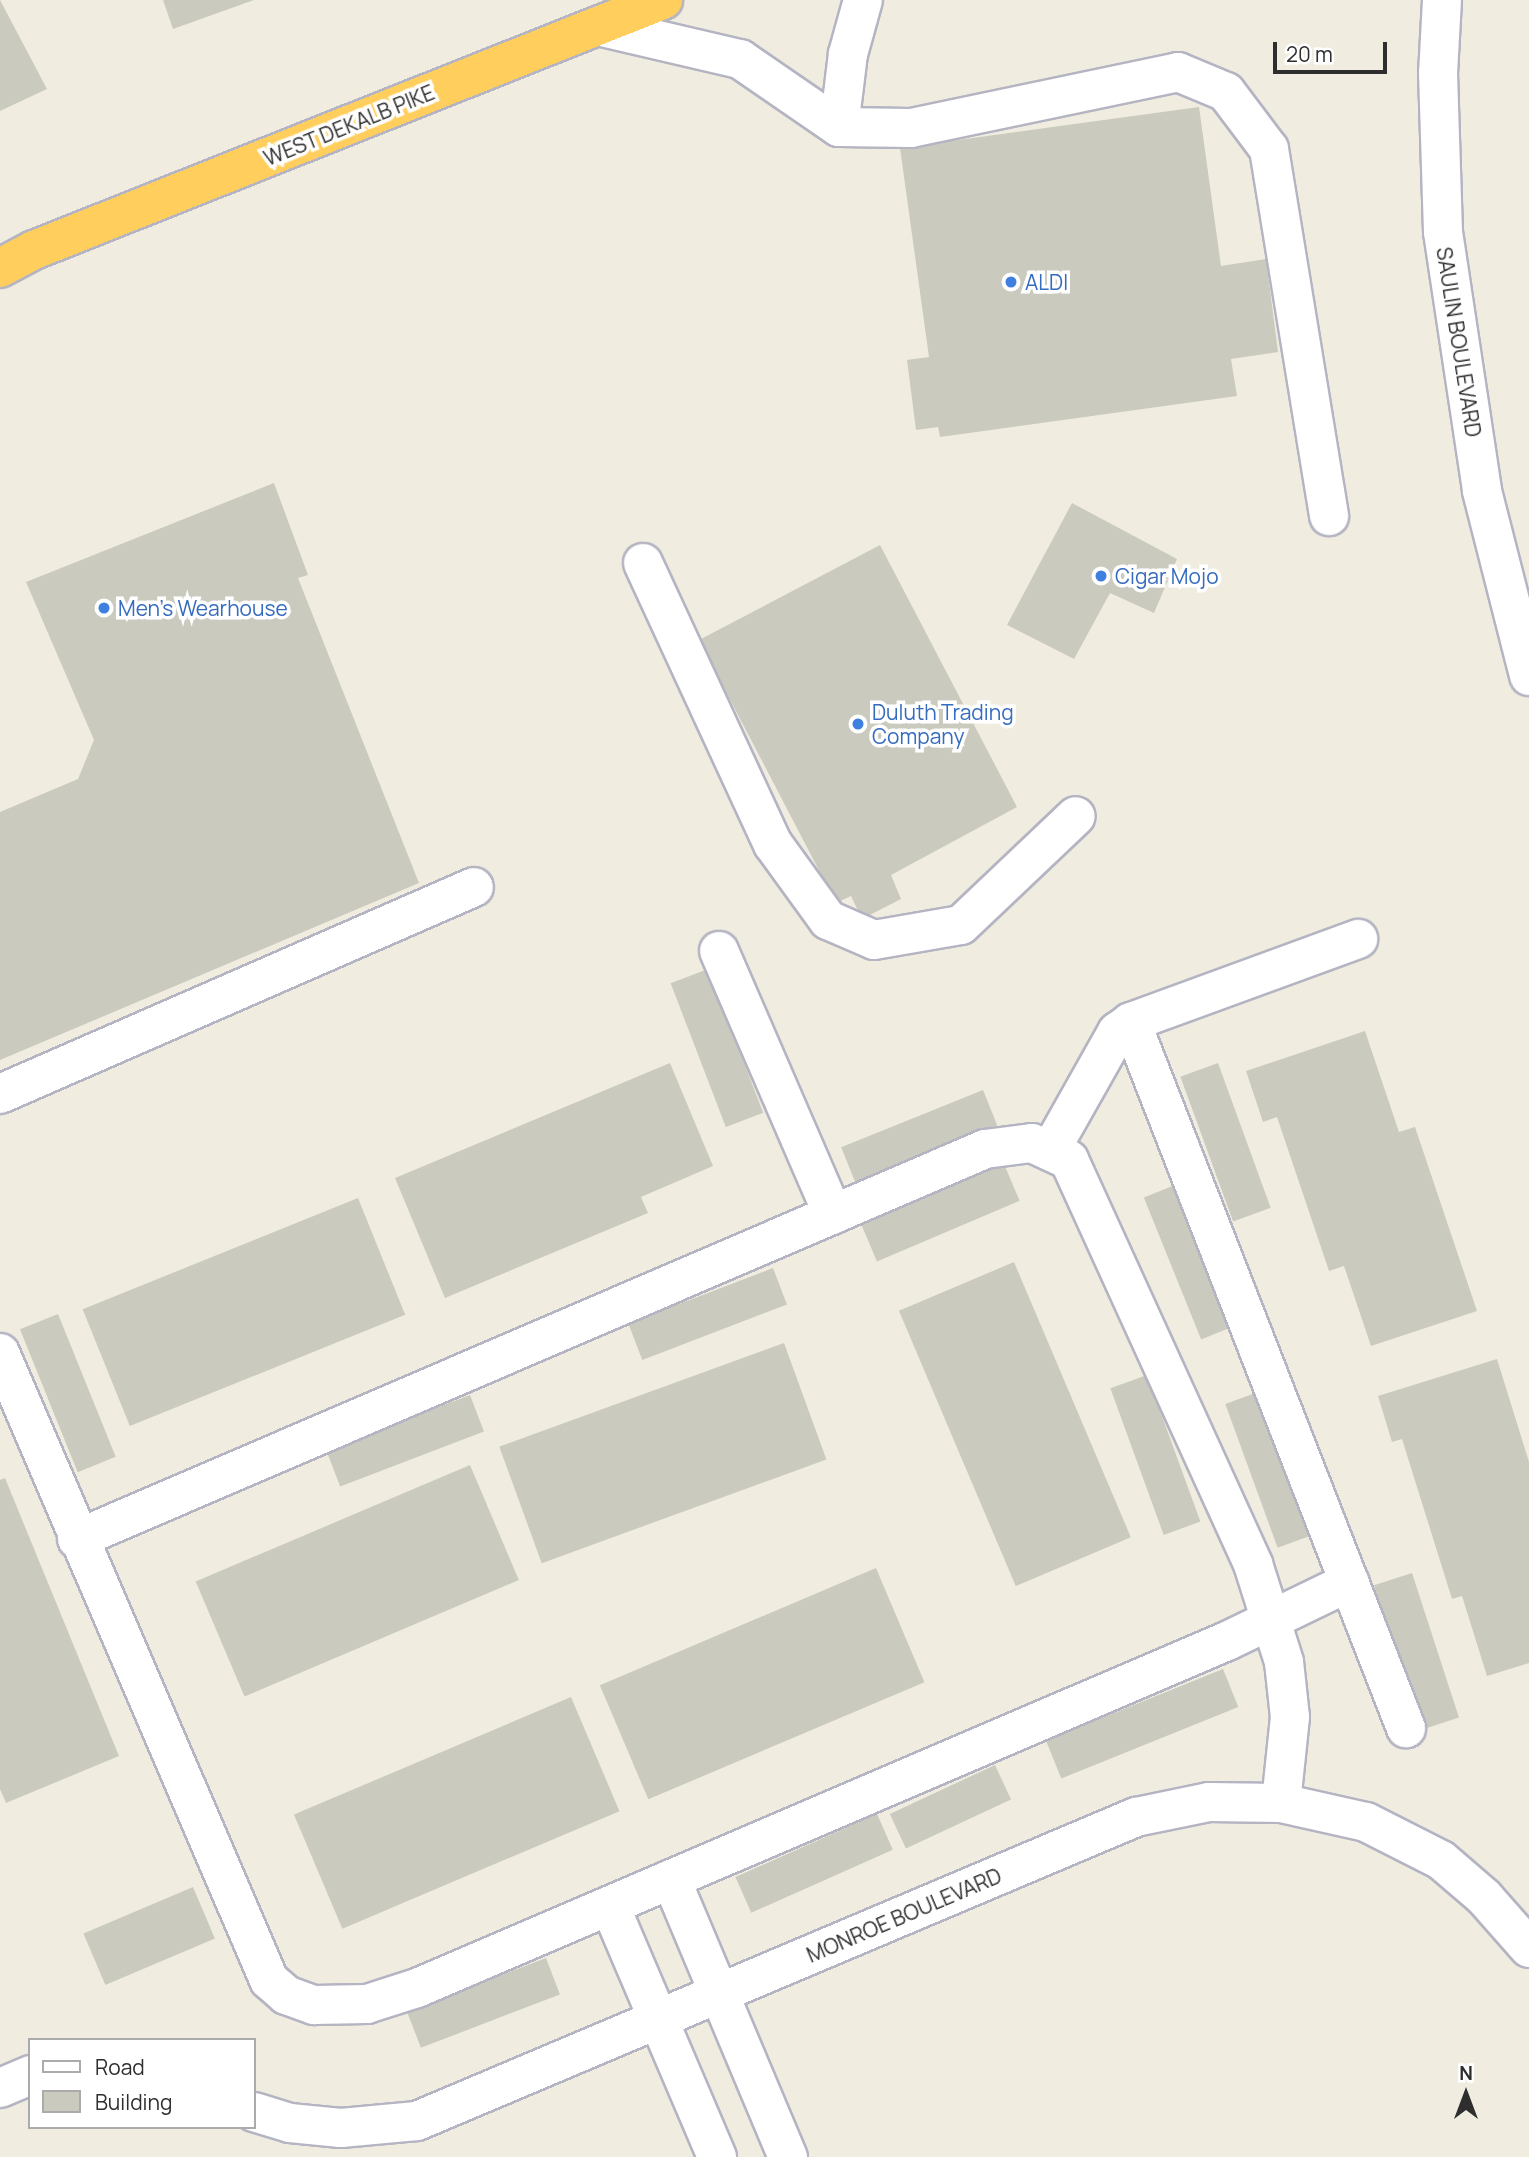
<!DOCTYPE html>
<style>
body{margin:0}
#map{position:relative;width:1529px;height:2157px;overflow:hidden;background:#f0ede0;font-family:Manrope,sans-serif}
div>[style]{position:absolute}
.building>*{inset:0;background:#cbcabe;transform-origin:0 0}
.roads{filter:drop-shadow(2px 0 #b4b4c2) drop-shadow(-2px 0 #b4b4c2) drop-shadow(0 2px #b4b4c2) drop-shadow(0 -2px #b4b4c2)}
.minor>*{height:38px;margin:-19px;padding:0 19px;transform-origin:19px;border-radius:19px;background:#fff}
.highway>*{height:38px;margin:-19px;padding:0 19px;transform-origin:19px;border-radius:19px;background:#ffce5c}
.dots>*{width:19px;height:19px;translate:-50% -50%;box-sizing:border-box;border:4px solid #fff;border-radius:50%}
span{translate:-50% -50%;white-space:nowrap;text-align:center;line-height:1.15;-webkit-text-stroke:7px #fff;paint-order:stroke}
.street-label{font-size:21px;color:#2e2e2e}
.shop-label{font-size:21px;color:#366cbe}
.left{translate:0 -50%;text-align:left}
.legend{position:absolute;left:28px;top:2038px;width:228px;height:91px;box-sizing:border-box;background:#fff;border:2px solid #ababab;margin:0;padding:9px 12px;list-style:none;font-size:21px;color:#2e2e2e}
.legend li{display:flex;align-items:center;gap:14px;height:35px}
.legend b{width:35px;border:2px solid #ababab}
.north{position:absolute;left:1431px;top:2059px;width:70px;height:70px;-webkit-text-stroke:5px #fff;paint-order:stroke;rotate:0deg;font-size:19px;font-weight:700;line-height:28px;text-align:center;color:#2e2e2e}
.north::after{content:'';display:block;margin:auto;width:24px;height:32px;background:#2e2e2e;clip-path:polygon(50% 0,100% 100%,50% 72%,0 100%)}
.scale{position:absolute;left:1273px;top:42px;width:114px;height:32px;box-sizing:border-box;border:4px solid #2e2e2e;border-top:0;padding-left:9px;font-size:21px;line-height:24px;white-space:nowrap;color:#2e2e2e;-webkit-text-stroke:5px #fff;paint-order:stroke}
</style>
<div id="map">
<div class="building">
<i style="clip-path:polygon(0 0,47px 89px,0 111px)"></i>
<i style="clip-path:polygon(163px 0,254px 0,173px 29px)"></i>
<i style="clip-path:polygon(1199px 107px,1221px 266px,1266px 259px,1278px 352px,1231px 359px,1237px 396px,940px 437px,938px 427px,916px 430px,907px 360px,929px 357px,900px 148px)"></i>
<i style="clip-path:polygon(274px 483px,308px 575px,298px 578px,419px 883px,0 1060px,0 812px,78px 779px,94px 740px,26px 582px)"></i>
<i style="clip-path:polygon(1072px 503px,1177px 559px,1154px 613px,1110px 593px,1074px 659px,1007px 625px)"></i>
<i style="clip-path:polygon(880px 545px,1017px 807px,891px 875px,901px 899px,862px 919px,851px 896px,836px 903px,699px 640px)"></i>
<i style="left:708px;top:969px;width:154px;height:40px;rotate:69deg"></i>
<i style="clip-path:polygon(1365px 1031px,1399px 1132px,1415px 1127px,1477px 1311px,1371px 1346px,1344px 1266px,1329px 1271px,1277px 1117px,1263px 1122px,1246px 1071px)"></i>
<i style="clip-path:polygon(670px 1063px,713px 1166px,641px 1197px,648px 1213px,445px 1298px,395px 1178px)"></i>
<i style="left:1218px;top:1063px;width:154px;height:40px;rotate:70deg"></i>
<i style="left:983px;top:1090px;width:38px;height:153px;rotate:68deg"></i>
<i style="left:1004px;top:1164px;width:40px;height:155px;rotate:67deg"></i>
<i style="left:1180px;top:1183px;width:153px;height:39px;rotate:68deg"></i>
<i style="left:358px;top:1198px;width:126px;height:297px;rotate:68deg"></i>
<i style="left:1014px;top:1262px;width:299px;height:125px;rotate:67deg"></i>
<i style="left:773px;top:1268px;width:39px;height:155px;rotate:69deg"></i>
<i style="left:58px;top:1314px;width:154px;height:41px;rotate:68deg"></i>
<i style="left:784px;top:1343px;width:124px;height:303px;rotate:70deg"></i>
<i style="clip-path:polygon(1497px 1359px,1529px 1462px,1529px 1663px,1487px 1676px,1462px 1596px,1452px 1599px,1402px 1439px,1392px 1442px,1378px 1396px)"></i>
<i style="left:1147px;top:1375px;width:156px;height:39px;rotate:70deg"></i>
<i style="left:1261px;top:1391px;width:153px;height:38px;rotate:70deg"></i>
<i style="left:470px;top:1395px;width:39px;height:154px;rotate:69deg"></i>
<i style="left:470px;top:1465px;width:125px;height:298px;rotate:67deg"></i>
<i style="clip-path:polygon(5px 1478px,119px 1756px,6px 1803px,0 1789px,0 1480px)"></i>
<i style="left:876px;top:1568px;width:124px;height:300px;rotate:67deg"></i>
<i style="left:1412px;top:1573px;width:152px;height:40px;rotate:72deg"></i>
<i style="left:1223px;top:1669px;width:41px;height:191px;rotate:68deg"></i>
<i style="left:571px;top:1697px;width:124px;height:301px;rotate:67deg"></i>
<i style="left:995px;top:1765px;width:38px;height:116px;rotate:65deg"></i>
<i style="left:877px;top:1814px;width:39px;height:155px;rotate:66deg"></i>
<i style="left:193px;top:1887px;width:56px;height:119px;rotate:67deg"></i>
<i style="left:546px;top:1958px;width:39px;height:149px;rotate:69deg"></i>
</div>
<div class="roads">
<div class="minor">
<i style="left:1442px;top:0;width:73px;rotate:93.1deg"></i>
<i style="left:1438px;top:73px;width:159px;rotate:88.2deg"></i>
<i style="left:1443px;top:232px;width:262px;rotate:81.4deg"></i>
<i style="left:1482px;top:491px;width:191px;rotate:75.7deg"></i>
<i style="left:598px;top:26px;width:146px;rotate:13.1deg"></i>
<i style="left:740px;top:59px;width:120px;rotate:34.5deg"></i>
<i style="left:839px;top:127px;width:72px;rotate:0.8deg"></i>
<i style="left:911px;top:128px;width:273px;rotate:-11.8deg"></i>
<i style="left:1178px;top:72px;width:52px;rotate:22.6deg"></i>
<i style="left:1226px;top:92px;width:71px;rotate:53deg"></i>
<i style="left:1269px;top:149px;width:372px;rotate:80.7deg"></i>
<i style="left:839px;top:127px;width:74px;rotate:-83deg"></i>
<i style="left:848px;top:54px;width:56px;rotate:-74.5deg"></i>
<i style="left:643px;top:563px;width:310px;rotate:65.2deg"></i>
<i style="left:773px;top:844px;width:94px;rotate:54.1deg"></i>
<i style="left:828px;top:920px;width:50px;rotate:23.5deg"></i>
<i style="left:874px;top:940px;width:88px;rotate:-9.8deg"></i>
<i style="left:961px;top:925px;width:158px;rotate:-43.5deg"></i>
<i style="left:719px;top:951px;width:287px;rotate:66.6deg"></i>
<i style="left:1131px;top:1022px;width:758px;rotate:68.72deg"></i>
<i style="left:0;top:1094px;width:517px;rotate:-23.59deg"></i>
<i style="left:1050px;top:1151px;width:137px;rotate:-60.6deg"></i>
<i style="left:1117px;top:1032px;width:17px;rotate:-36deg"></i>
<i style="left:1131px;top:1022px;width:242px;rotate:-20.1deg"></i>
<i style="left:0;top:1353px;width:682px;rotate:66.78deg"></i>
<i style="left:269px;top:1980px;width:23px;rotate:41deg"></i>
<i style="left:286px;top:1995px;width:30px;rotate:20deg"></i>
<i style="left:314px;top:2005px;width:53px;rotate:-1.1deg"></i>
<i style="left:367px;top:2004px;width:52px;rotate:-17.7deg"></i>
<i style="left:417px;top:1988px;width:881px;rotate:-23.19deg"></i>
<i style="left:1227px;top:1641px;width:136px;rotate:-25.8deg"></i>
<i style="left:77px;top:1539px;width:988px;rotate:-23.24deg"></i>
<i style="left:985px;top:1149px;width:47px;rotate:-7.3deg"></i>
<i style="left:1032px;top:1143px;width:41px;rotate:24.7deg"></i>
<i style="left:1069px;top:1160px;width:444px;rotate:65.5deg"></i>
<i style="left:1253px;top:1564px;width:103px;rotate:72.4deg"></i>
<i style="left:1284px;top:1662px;width:55px;rotate:83.8deg"></i>
<i style="left:1290px;top:1717px;width:86px;rotate:96deg"></i>
<i style="left:671px;top:1879px;width:302px;rotate:67.2deg"></i>
<i style="left:610px;top:1906px;width:273px;rotate:66.9deg"></i>
<i style="left:0;top:2088px;width:33px;rotate:-23deg"></i>
<i style="left:254px;top:2112px;width:38px;rotate:17deg"></i>
<i style="left:290px;top:2123px;width:51px;rotate:5.6deg"></i>
<i style="left:341px;top:2128px;width:76px;rotate:-5.3deg"></i>
<i style="left:417px;top:2121px;width:781px;rotate:-22.92deg"></i>
<i style="left:1136px;top:1817px;width:75px;rotate:-11.6deg"></i>
<i style="left:1209px;top:1802px;width:72px;rotate:0.8deg"></i>
<i style="left:1281px;top:1803px;width:87px;rotate:12.6deg"></i>
<i style="left:1366px;top:1822px;width:84px;rotate:26.9deg"></i>
<i style="left:1441px;top:1860px;width:57px;rotate:40.7deg"></i>
<i style="left:1484px;top:1897px;width:68px;rotate:48.6deg"></i>
</div>
<div class="highway">
<i style="left:0;top:268px;width:38px;rotate:-28deg"></i>
<i style="left:34px;top:250px;width:677px;rotate:-21.68deg"></i>
</div>
</div>
<div class="dots">
<i style="left:1011px;top:282px;background:#3f7fe0"></i>
<i style="left:1101px;top:576px;background:#3f7fe0"></i>
<i style="left:104px;top:608px;background:#3f7fe0"></i>
<i style="left:858px;top:724px;background:#3f7fe0"></i>
</div>
<div class="street-label">
<span style="left:349px;top:125px;rotate:-22deg">WEST DEKALB PIKE</span>
<span style="left:1459px;top:342px;rotate:81deg">SAULIN BOULEVARD</span>
<span style="left:904px;top:1915px;rotate:-23deg">MONROE BOULEVARD</span>
</div>
<div class="shop-label">
<span class="left" style="left:1025px;top:282px">ALDI</span>
<span class="left" style="left:1115px;top:576px">Cigar Mojo</span>
<span class="left" style="left:118px;top:608px">Men's Wearhouse</span>
<span class="left" style="left:872px;top:724px">Duluth Trading<br>Company</span>
</div>
<ul class="legend">
<li><b style="height:9px;background:#fff"></b>Road</li>
<li><b style="height:19px;background:#cbcabe"></b>Building</li>
</ul>
<div class="north">N</div>
<div class="scale">20 m</div>
</div>
